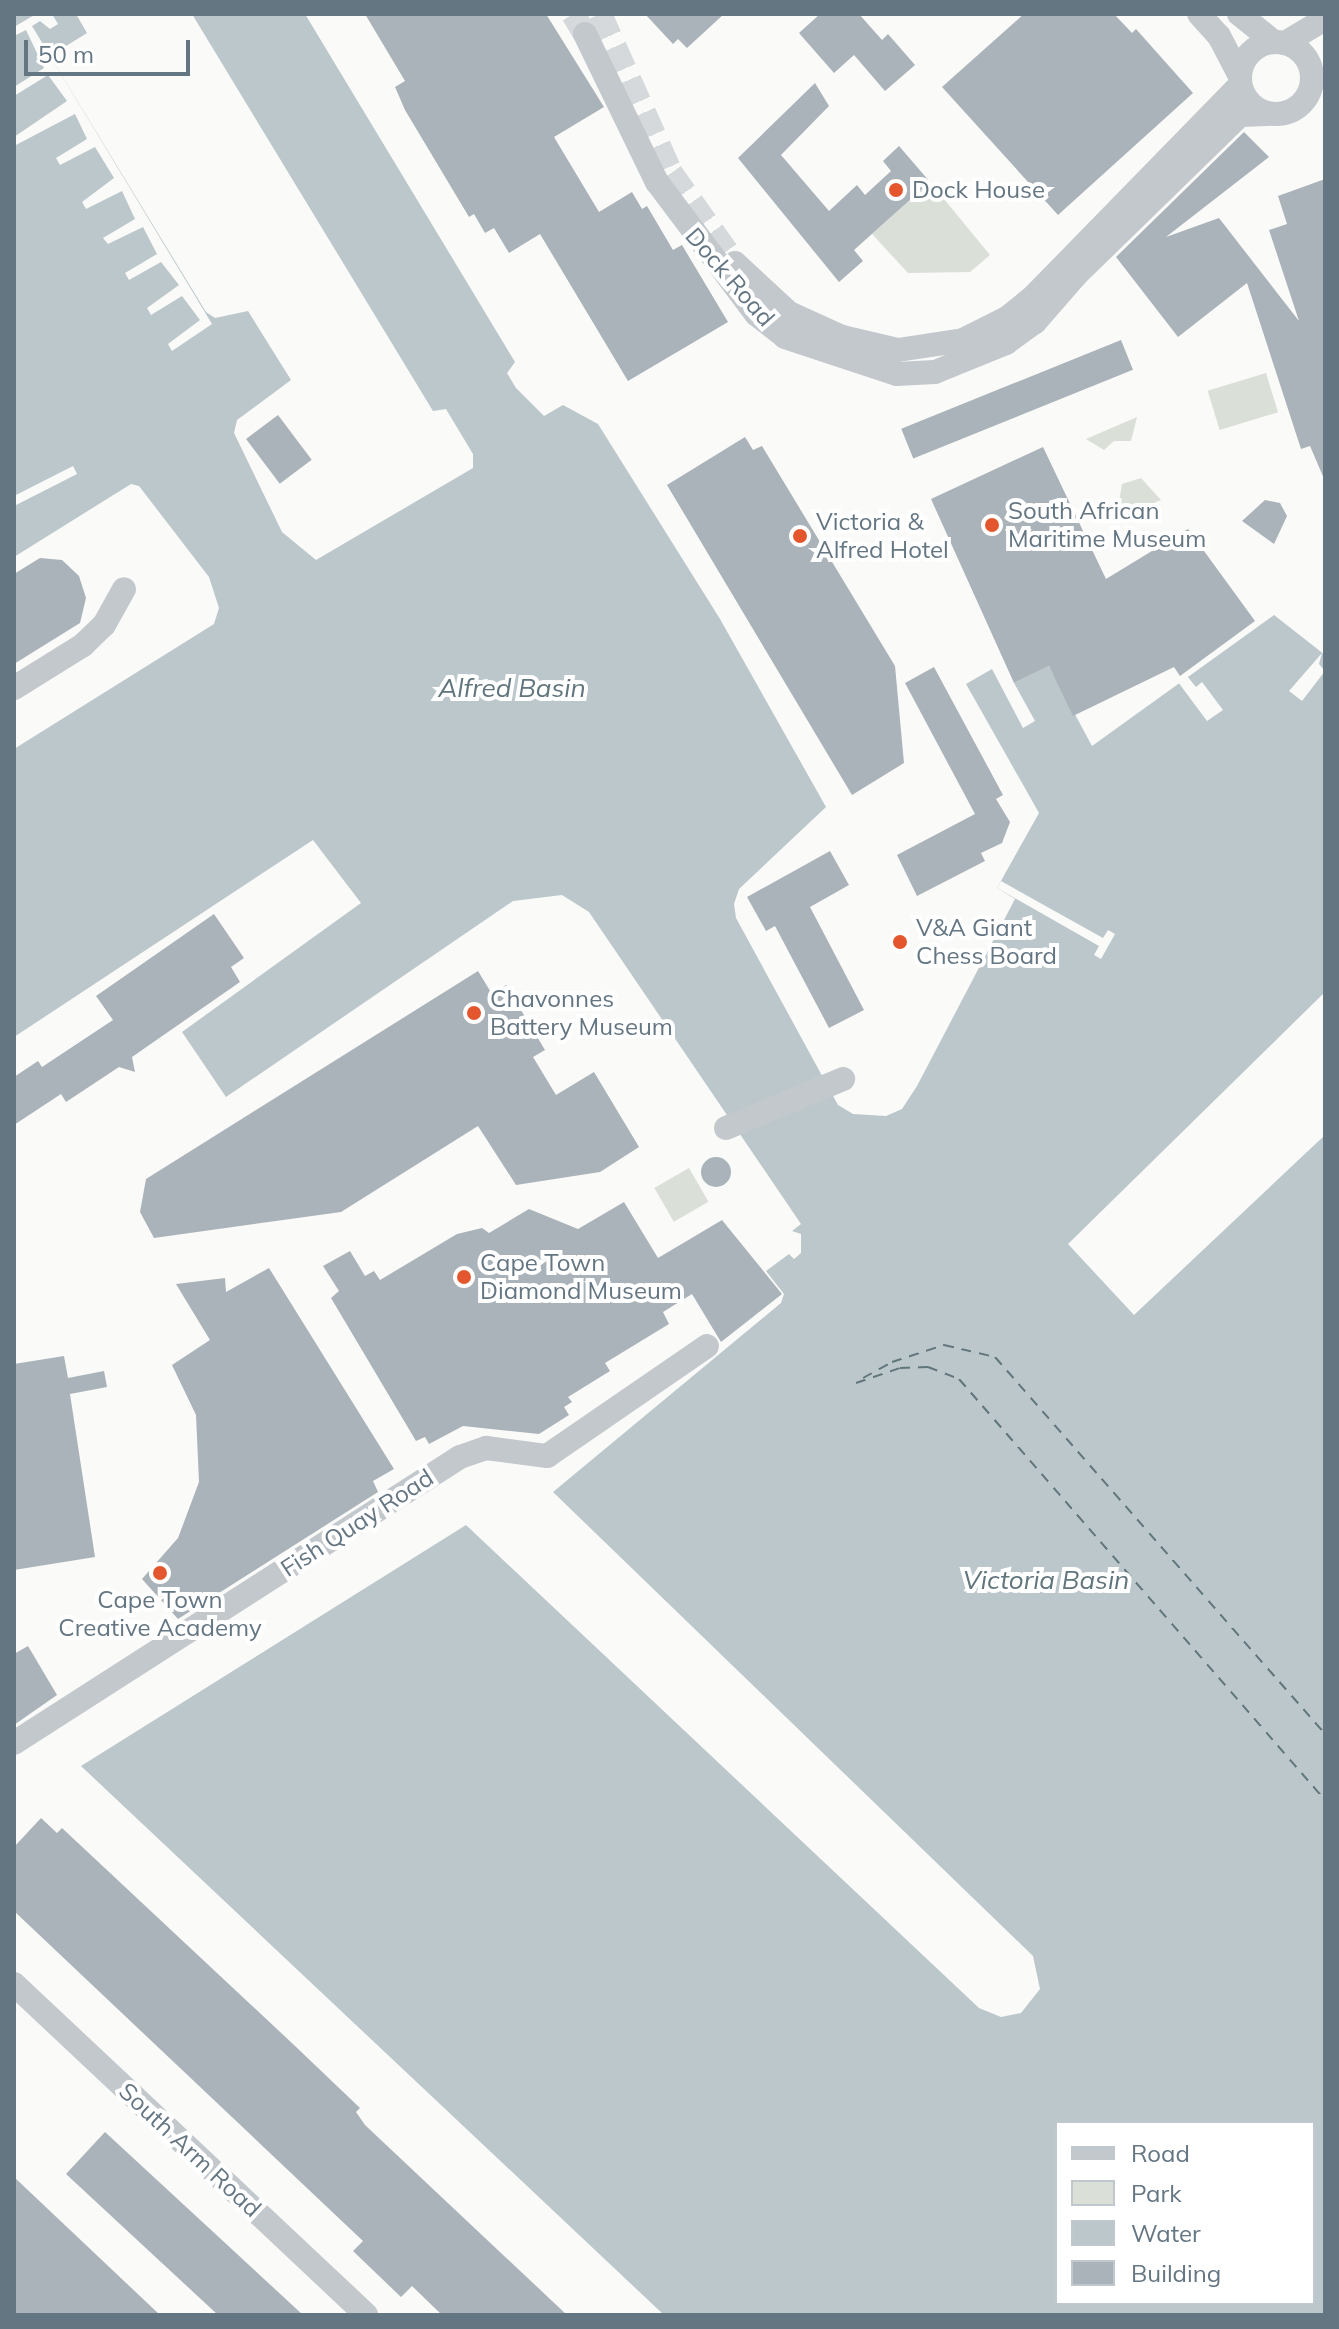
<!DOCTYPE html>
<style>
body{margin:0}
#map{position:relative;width:1339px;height:2329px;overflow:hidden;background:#fafaf8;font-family:Mulish,sans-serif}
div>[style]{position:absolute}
.green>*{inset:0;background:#dadfd7;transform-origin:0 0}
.water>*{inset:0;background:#bbc7cb}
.pier>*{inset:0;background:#fafaf8;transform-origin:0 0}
.ferry>*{height:2px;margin-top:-1px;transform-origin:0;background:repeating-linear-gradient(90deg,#60757c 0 10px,transparent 0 18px)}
.building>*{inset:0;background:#aab3b9;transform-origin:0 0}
.round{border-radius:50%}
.minor-tunnel>*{height:24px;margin-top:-12px;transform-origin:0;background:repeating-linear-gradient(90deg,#d5d9db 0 24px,transparent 0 36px)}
.minor>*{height:24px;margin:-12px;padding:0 12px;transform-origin:12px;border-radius:12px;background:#c3c8cc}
.minor>.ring{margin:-12px;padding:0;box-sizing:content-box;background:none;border:24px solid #c3c8cc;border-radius:50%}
.dots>*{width:22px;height:22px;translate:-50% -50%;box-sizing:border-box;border:4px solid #fff;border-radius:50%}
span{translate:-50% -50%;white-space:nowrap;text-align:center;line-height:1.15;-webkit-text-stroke:8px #fff;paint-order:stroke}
.poi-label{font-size:24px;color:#657683}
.left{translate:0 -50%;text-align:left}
.street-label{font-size:24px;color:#657683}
.water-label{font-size:26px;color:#60757c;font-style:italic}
.frame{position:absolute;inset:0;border:16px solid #657683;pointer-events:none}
.legend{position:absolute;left:1055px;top:2121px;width:260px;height:184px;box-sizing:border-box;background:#fff;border:2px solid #c1c8cd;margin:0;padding:10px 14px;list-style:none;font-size:24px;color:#657683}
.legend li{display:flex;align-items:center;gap:16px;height:40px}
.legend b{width:40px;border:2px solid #c1c8cd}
.scale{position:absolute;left:24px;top:40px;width:166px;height:36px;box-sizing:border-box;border:4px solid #657683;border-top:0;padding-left:10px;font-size:24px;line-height:28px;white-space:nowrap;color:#657683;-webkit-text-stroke:6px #fff;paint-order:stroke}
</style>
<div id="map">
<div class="green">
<i style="clip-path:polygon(930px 182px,990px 255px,970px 272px,908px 273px,872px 234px)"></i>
<i style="left:1266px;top:373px;width:41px;height:61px;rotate:73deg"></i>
<i style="clip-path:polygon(1137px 417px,1131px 441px,1114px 441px,1104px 450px,1086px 439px)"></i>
<i style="clip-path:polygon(1141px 478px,1161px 500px,1116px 520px,1122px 484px)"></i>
<i style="left:689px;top:1168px;width:39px;height:40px;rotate:60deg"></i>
</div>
<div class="water">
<i style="clip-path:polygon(evenodd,14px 14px,76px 14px,87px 33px,50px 56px,206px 312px,215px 318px,248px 311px,291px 380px,237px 420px,234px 433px,282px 532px,316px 560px,473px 468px,473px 454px,446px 409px,433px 411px,192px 14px,305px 14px,515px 362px,507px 373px,516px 388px,544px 416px,563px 405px,598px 424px,720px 619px,826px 807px,739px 889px,734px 904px,736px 918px,838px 1105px,853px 1114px,886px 1116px,902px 1109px,917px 1086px,1015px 899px,997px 888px,1039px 813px,966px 684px,992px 669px,1023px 728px,1035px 721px,1014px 683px,1049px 666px,1092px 746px,1274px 615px,1325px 655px,1325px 992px,1068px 1244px,1134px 1315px,1325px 1135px,1325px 2315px,664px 2315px,81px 1766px,466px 1525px,979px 2008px,1001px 2017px,1021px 2013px,1040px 1989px,1033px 1956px,553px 1492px,781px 1303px,784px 1294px,766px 1271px,789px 1254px,794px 1259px,801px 1253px,801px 1234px,792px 1231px,801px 1224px,589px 912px,562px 895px,513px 901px,226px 1097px,182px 1032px,361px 903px,313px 840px,14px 1037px,14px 749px,214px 624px,219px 608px,209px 577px,139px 486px,131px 484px,14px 557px,14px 14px,1057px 2123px,1313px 2123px,1313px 2303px,1057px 2303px,1057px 2123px)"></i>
</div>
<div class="pier">
<i style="clip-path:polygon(36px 14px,52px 14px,58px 24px,50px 29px,40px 21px,32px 26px,212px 324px,172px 351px,168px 344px,200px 320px,182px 296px,151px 315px,147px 308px,179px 285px,161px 262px,129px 280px,125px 273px,157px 254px,143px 227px,108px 244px,103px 238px,135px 219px,122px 191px,86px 209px,82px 202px,114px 178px,95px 147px,60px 165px,56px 158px,87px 139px,75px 114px,14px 146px,14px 137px,67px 101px,48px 75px,14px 96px,14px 87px,44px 68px,26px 30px,14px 36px,14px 27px)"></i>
<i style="left:73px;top:466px;width:9px;height:69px;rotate:63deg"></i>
<i style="clip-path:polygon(1322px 653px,1319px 664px,1325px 671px,1302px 701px,1289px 691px)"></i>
<i style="clip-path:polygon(1187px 676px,1196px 687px,1202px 682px,1223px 710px,1207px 721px,1178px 682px)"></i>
<i style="clip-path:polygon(1001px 881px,1103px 938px,1108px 930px,1115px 934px,1101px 959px,1094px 955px,1099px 946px,997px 888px)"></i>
</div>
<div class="ferry">
<i style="left:863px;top:1378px;width:33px;rotate:-29deg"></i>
<i style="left:892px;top:1362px;width:55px;rotate:-18.1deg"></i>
<i style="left:944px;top:1345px;width:52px;rotate:13.2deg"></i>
<i style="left:995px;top:1357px;width:501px;rotate:48.8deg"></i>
<i style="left:856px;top:1383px;width:46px;rotate:-18.8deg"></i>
<i style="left:900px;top:1368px;width:28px;rotate:-2deg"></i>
<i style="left:928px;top:1367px;width:33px;rotate:21deg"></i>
<i style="left:959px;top:1379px;width:558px;rotate:49deg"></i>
</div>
<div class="building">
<i style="clip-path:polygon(365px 14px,546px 14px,604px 107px,554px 137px,599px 212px,632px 192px,642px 209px,647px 206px,673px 250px,682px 245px,728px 322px,628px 381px,540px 234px,509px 253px,494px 228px,485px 233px,474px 214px,469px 217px,405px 110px,395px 87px,405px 81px)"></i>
<i style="clip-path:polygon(645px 14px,724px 14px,687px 48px,678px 39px,673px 44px)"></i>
<i style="clip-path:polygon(820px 14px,859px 14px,882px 40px,888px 34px,915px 65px,885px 91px,854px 55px,834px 73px,799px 33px)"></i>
<i style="clip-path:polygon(1024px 14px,1114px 14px,1132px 33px,1136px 29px,1193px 93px,1058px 215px,942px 87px)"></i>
<i style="clip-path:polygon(815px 83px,829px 106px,781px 155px,829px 211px,857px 185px,865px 195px,891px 171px,883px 161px,899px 146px,930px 182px,854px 250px,863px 261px,839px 282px,738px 158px)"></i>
<i style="clip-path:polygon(1244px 132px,1269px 157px,1166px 237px,1219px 218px,1299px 321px,1269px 230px,1287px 224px,1278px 196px,1325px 179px,1325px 481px,1310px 446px,1301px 449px,1247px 283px,1178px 337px,1116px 257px)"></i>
<i style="left:1121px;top:340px;width:32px;height:237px;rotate:68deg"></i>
<i style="left:278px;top:415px;width:56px;height:40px;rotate:53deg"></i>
<i style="clip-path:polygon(745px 437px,753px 450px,762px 446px,895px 666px,904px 763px,852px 795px,667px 485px)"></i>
<i style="clip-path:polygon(1043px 447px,1106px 579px,1188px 529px,1255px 621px,1180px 676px,1174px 667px,1073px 716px,1049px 666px,1014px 683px,931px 499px)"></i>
<i style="clip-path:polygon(1265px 500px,1280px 503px,1287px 516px,1274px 544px,1242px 521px)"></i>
<i style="clip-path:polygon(40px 558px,62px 560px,79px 576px,86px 598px,80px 623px,14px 664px,14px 574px)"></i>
<i style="clip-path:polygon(934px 667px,1003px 795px,996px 799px,1010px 822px,1002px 843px,981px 853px,985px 861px,917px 896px,897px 855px,975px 814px,905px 683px)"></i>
<i style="clip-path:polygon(830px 851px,849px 885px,810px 907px,864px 1010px,829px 1028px,775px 926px,766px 931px,747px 897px)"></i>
<i style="clip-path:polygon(214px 914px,244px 958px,231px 967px,240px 982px,132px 1057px,135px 1072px,119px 1067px,66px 1102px,61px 1094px,14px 1125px,14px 1077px,38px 1061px,42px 1067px,113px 1020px,96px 996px)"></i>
<i style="clip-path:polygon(478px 971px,492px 994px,506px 985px,545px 1050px,533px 1057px,556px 1095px,594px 1072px,639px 1147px,600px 1172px,516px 1185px,478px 1126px,341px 1212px,154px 1238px,140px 1212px,146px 1179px)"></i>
<i class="round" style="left:701px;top:1157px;width:30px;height:30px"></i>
<i style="clip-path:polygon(624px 1202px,658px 1258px,722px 1220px,782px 1294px,721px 1342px,692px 1294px,663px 1312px,669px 1324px,605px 1363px,610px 1371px,568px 1397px,572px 1402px,564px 1407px,569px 1415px,539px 1434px,463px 1426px,429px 1444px,425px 1437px,416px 1441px,331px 1298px,339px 1291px,323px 1266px,350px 1251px,365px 1276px,374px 1271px,380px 1280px,457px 1234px,482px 1228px,489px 1233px,529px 1209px,578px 1229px)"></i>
<i style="clip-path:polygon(269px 1268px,394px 1469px,373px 1481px,378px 1492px,178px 1619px,142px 1579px,178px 1538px,199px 1482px,196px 1415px,172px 1365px,210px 1340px,176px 1284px,225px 1278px,226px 1292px)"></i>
<i style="clip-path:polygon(64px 1356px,68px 1378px,104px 1371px,107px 1387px,70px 1394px,95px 1557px,14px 1570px,14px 1364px)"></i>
<i style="clip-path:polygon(28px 1646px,57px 1695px,14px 1725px,14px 1654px)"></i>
<i style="clip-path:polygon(41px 1818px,57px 1833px,62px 1828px,294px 2045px,360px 2108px,356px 2112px,365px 2125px,567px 2315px,442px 2315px,412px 2286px,401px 2297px,353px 2251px,363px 2241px,14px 1911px,14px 1847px)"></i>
<i style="clip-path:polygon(105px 2132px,303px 2315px,218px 2315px,66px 2174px)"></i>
<i style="clip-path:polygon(14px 2177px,160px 2315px,14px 2315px)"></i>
</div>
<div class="minor-tunnel">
<i style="left:573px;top:14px;width:23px;rotate:59deg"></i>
<i style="left:600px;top:14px;width:174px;rotate:65.9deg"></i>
<i style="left:671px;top:173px;width:110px;rotate:54.6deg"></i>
</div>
<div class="minor">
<i style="left:1199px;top:14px;width:30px;rotate:48deg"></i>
<i style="left:1219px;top:36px;width:45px;rotate:62.3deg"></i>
<i style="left:1239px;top:14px;width:45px;rotate:38.7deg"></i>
<i style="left:585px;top:34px;width:165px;rotate:64.1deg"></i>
<i style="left:657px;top:182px;width:165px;rotate:53.1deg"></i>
<i style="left:756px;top:314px;width:37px;rotate:38deg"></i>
<i style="left:785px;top:337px;width:118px;rotate:18.3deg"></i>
<i style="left:897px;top:374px;width:38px;rotate:-3deg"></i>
<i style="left:935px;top:372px;width:77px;rotate:-22.2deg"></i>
<i style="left:1006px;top:343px;width:36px;rotate:-36deg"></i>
<i style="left:1035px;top:322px;width:62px;rotate:-48.9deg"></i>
<i style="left:1076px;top:275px;width:229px;rotate:-44.3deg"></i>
<i style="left:1240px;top:115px;width:27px;rotate:-2deg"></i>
<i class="ring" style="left:1240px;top:42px;width:48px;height:48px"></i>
<i style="left:1285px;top:43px;width:47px;rotate:-31deg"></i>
<i style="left:735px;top:263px;width:74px;rotate:42.8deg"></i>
<i style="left:789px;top:313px;width:58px;rotate:24.4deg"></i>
<i style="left:842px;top:337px;width:57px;rotate:13.1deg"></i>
<i style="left:898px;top:350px;width:66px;rotate:-8.7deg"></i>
<i style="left:963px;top:340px;width:49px;rotate:-26.6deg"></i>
<i style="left:1007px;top:318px;width:36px;rotate:-39deg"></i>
<i style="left:1035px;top:295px;width:293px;rotate:-45.7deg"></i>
<i style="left:14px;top:688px;width:81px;rotate:-31.9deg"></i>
<i style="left:83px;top:645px;width:29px;rotate:-44deg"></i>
<i style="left:104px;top:625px;width:41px;rotate:-60.9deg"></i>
<i style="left:726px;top:1128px;width:127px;rotate:-22.7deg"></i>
<i style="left:14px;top:1743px;width:530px;rotate:-32.67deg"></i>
<i style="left:460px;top:1457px;width:28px;rotate:-19deg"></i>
<i style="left:486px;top:1448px;width:62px;rotate:7.5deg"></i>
<i style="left:547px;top:1456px;width:194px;rotate:-34.5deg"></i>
<i style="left:14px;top:1984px;width:483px;rotate:43.2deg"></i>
</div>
<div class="dots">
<i style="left:896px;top:190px;background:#e4572e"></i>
<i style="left:992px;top:525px;background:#e4572e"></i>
<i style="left:800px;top:536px;background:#e4572e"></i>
<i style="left:900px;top:942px;background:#e4572e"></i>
<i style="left:474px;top:1013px;background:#e4572e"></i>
<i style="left:464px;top:1277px;background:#e4572e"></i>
<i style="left:160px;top:1573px;background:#e4572e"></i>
</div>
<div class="poi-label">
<span class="left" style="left:912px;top:190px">Dock House</span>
<span class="left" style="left:1008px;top:525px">South African<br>Maritime Museum</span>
<span class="left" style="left:816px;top:536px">Victoria &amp;<br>Alfred Hotel</span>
<span class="left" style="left:916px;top:942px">V&amp;A Giant<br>Chess Board</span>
<span class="left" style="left:490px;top:1013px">Chavonnes<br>Battery Museum</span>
<span class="left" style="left:480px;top:1277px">Cape Town<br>Diamond Museum</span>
<span style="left:160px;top:1614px">Cape Town<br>Creative Academy</span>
</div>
<div class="street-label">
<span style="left:730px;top:277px;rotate:49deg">Dock Road</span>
<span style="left:357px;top:1523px;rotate:-33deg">Fish Quay Road</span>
<span style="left:190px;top:2150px;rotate:43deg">South Arm Road</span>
</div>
<div class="water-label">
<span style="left:512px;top:688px">Alfred Basin</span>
<span style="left:1046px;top:1580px">Victoria Basin</span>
</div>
<div class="frame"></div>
<ul class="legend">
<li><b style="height:10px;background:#c3c8cc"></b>Road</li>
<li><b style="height:22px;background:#dadfd7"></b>Park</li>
<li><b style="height:22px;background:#bbc7cb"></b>Water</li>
<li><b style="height:22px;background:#aab3b9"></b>Building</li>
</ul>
<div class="scale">50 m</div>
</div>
